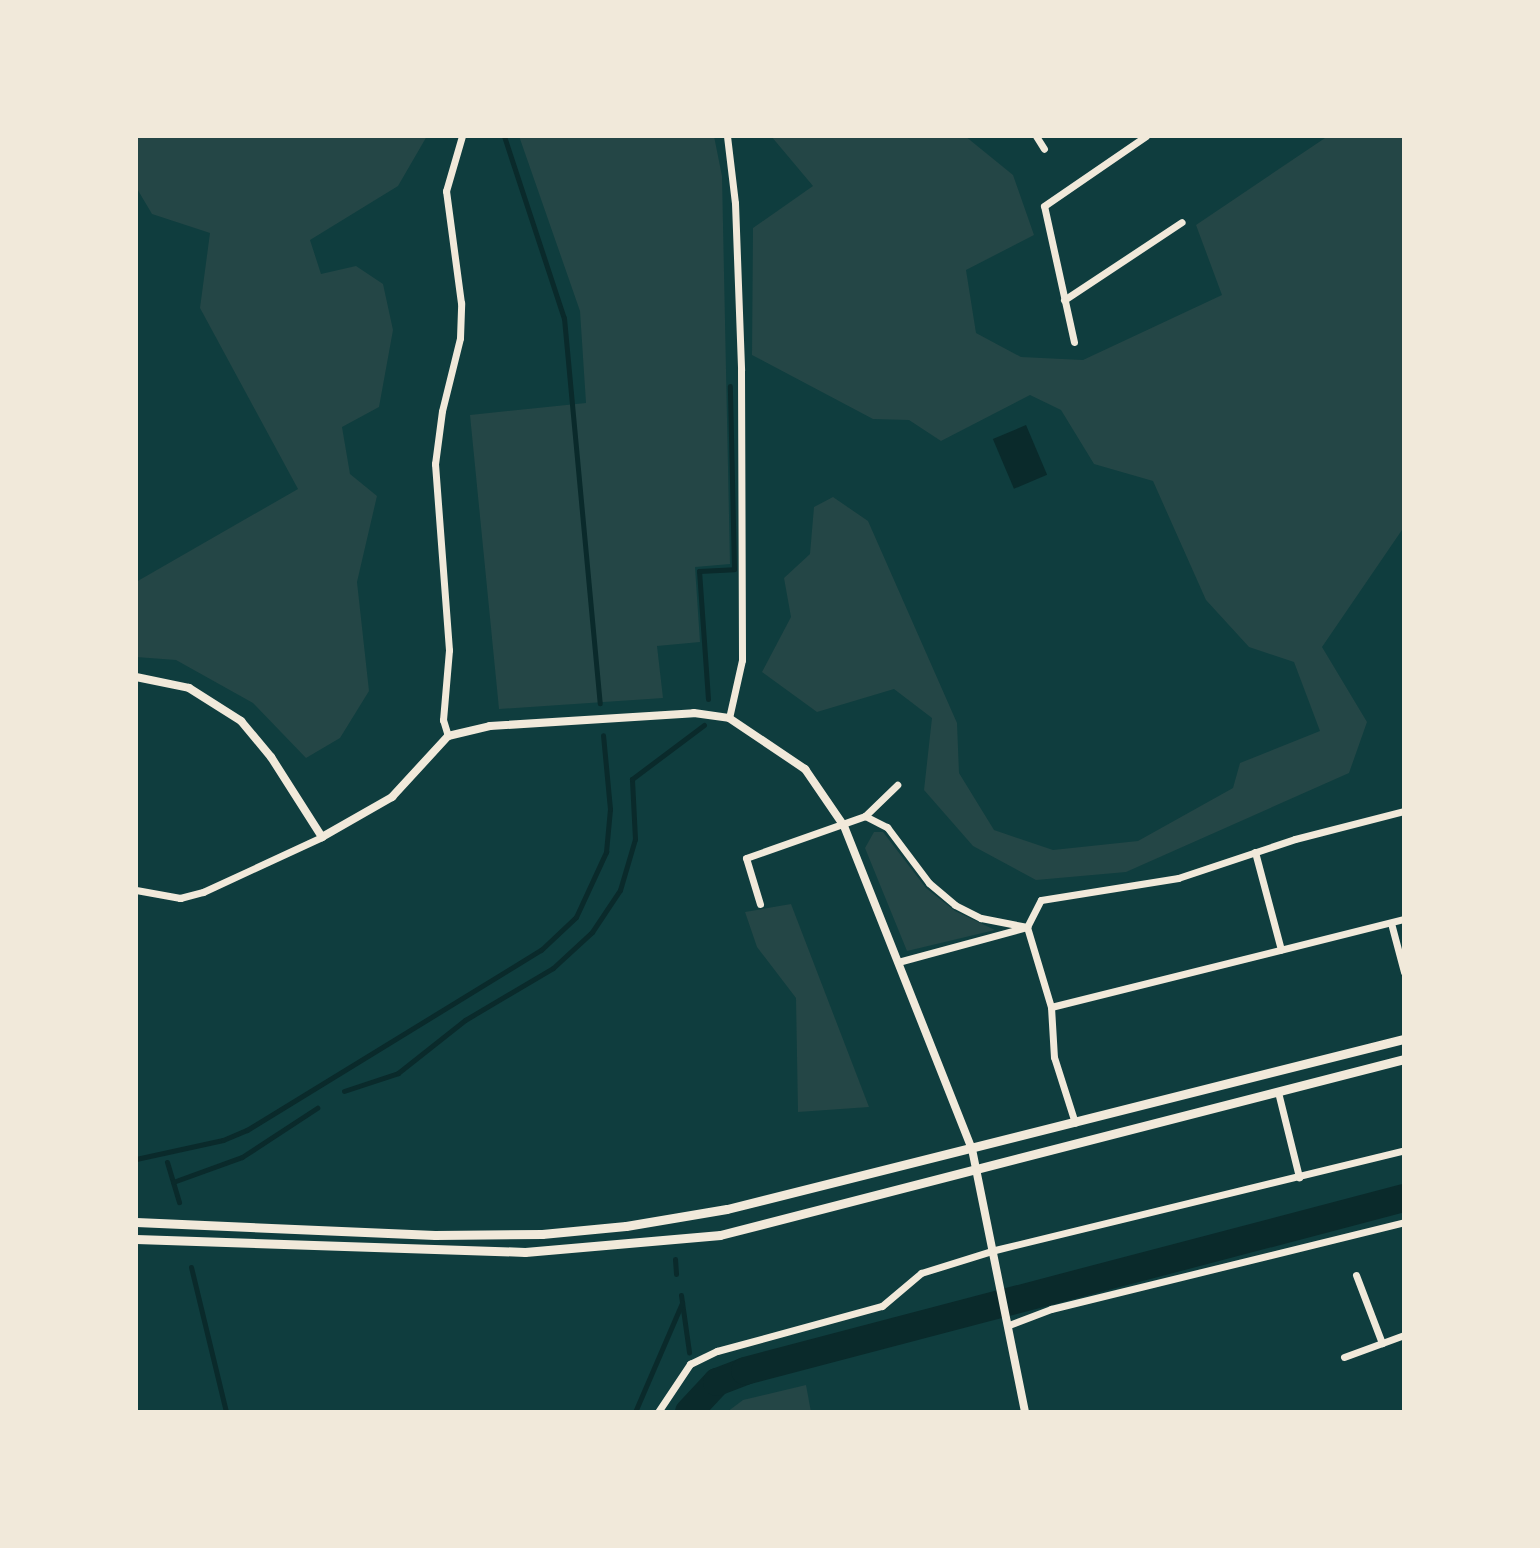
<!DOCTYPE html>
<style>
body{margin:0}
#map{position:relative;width:1540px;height:1548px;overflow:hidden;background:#0f3d3e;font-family:Karla,sans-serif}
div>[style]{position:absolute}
.green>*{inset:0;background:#244646}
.water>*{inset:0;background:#0a2a2b;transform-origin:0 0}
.stream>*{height:5px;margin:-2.5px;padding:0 2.5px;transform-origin:2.5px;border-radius:2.5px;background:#0a2a2b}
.river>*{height:28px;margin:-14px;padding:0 14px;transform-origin:14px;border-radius:14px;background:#0a2a2b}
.minor>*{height:7px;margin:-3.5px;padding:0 3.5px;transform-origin:3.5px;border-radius:3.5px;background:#f1e9da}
.tertiary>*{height:8px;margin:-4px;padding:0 4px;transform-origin:4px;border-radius:4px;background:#f1e9da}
.secondary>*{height:9px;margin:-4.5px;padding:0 4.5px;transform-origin:4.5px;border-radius:4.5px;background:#f1e9da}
span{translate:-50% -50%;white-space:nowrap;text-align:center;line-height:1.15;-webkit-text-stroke:6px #f1e9da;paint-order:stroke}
.frame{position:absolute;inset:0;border:138px solid #f1e9da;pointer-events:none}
</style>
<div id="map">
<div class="green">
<i style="clip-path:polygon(136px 136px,427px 136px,398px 186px,310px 240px,321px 274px,356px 266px,383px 284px,393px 330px,379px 407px,342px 427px,350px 474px,377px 496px,357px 582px,369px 691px,340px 738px,306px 758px,253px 703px,176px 660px,136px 657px,136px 582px,298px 489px,200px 308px,210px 233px,152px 214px,136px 187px)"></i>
<i style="clip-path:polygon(519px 136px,714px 136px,722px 176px,730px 564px,695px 567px,700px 642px,657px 646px,663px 698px,499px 709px,470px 415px,586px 403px,580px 311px)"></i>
<i style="clip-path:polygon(771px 136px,965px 136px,1013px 175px,1034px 235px,966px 270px,976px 333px,1021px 357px,1083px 360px,1222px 295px,1196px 225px,1328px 136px,1404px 136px,1404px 527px,1322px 647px,1367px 722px,1349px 773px,1126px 872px,1036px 880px,973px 846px,924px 790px,932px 718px,894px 689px,817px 712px,762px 672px,791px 617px,784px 578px,810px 554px,814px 507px,833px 497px,868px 521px,957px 723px,959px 773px,994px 830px,1053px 850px,1138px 841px,1233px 788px,1240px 763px,1320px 731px,1294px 662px,1249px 647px,1206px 600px,1153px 481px,1094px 464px,1061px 410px,1030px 395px,941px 441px,909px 420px,873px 419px,752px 355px,753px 228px,813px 186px)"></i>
<i style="clip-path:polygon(874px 832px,883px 832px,926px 888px,955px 911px,995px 930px,907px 951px,865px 848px)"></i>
<i style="clip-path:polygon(791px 904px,869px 1107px,798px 1112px,796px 998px,757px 947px,745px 912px)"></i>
<i style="clip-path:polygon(806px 1385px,811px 1412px,727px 1412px,743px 1400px)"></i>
</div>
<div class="water">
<i style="left:1026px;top:425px;width:54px;height:36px;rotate:67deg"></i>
</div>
<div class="stream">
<i style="left:504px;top:136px;width:192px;rotate:71.8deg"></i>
<i style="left:564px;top:318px;width:387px;rotate:84.7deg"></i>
<i style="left:708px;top:699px;width:128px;rotate:-94deg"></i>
<i style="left:699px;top:571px;width:35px;rotate:-3deg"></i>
<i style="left:734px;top:569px;width:183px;rotate:-91.3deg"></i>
<i style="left:344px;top:1091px;width:57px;rotate:-18.4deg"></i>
<i style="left:398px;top:1073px;width:85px;rotate:-38.3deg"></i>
<i style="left:465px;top:1020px;width:102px;rotate:-30.6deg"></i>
<i style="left:553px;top:968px;width:53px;rotate:-42.7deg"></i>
<i style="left:592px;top:932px;width:50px;rotate:-56.3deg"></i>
<i style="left:620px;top:890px;width:53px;rotate:-73.6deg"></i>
<i style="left:635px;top:839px;width:60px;rotate:-92.9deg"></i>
<i style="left:632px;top:779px;width:90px;rotate:-36.9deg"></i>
<i style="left:136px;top:1159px;width:89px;rotate:-12.3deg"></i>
<i style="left:223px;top:1140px;width:26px;rotate:-23deg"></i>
<i style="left:247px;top:1130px;width:345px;rotate:-31.5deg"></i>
<i style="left:541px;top:950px;width:48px;rotate:-43.3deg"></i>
<i style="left:576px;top:917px;width:72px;rotate:-65.2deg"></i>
<i style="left:606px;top:852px;width:43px;rotate:-84.7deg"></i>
<i style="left:610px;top:809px;width:74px;rotate:-95.4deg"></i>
<i style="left:167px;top:1162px;width:42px;rotate:73.3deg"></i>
<i style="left:173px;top:1182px;width:73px;rotate:-19.9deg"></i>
<i style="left:242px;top:1157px;width:90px;rotate:-33.2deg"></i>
<i style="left:675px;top:1259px;width:15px;rotate:86deg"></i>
<i style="left:191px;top:1267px;width:149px;rotate:76.4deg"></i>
<i style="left:681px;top:1295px;width:58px;rotate:82deg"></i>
<i style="left:635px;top:1412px;width:119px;rotate:-66.7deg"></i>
</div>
<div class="river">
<i style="left:689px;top:1412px;width:41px;rotate:-47deg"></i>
<i style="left:717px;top:1382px;width:30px;rotate:-21deg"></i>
<i style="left:745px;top:1371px;width:681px;rotate:-14.71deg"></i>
</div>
<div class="minor">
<i style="left:727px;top:136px;width:67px;rotate:83.2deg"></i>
<i style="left:735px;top:203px;width:167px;rotate:87.9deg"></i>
<i style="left:741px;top:370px;width:290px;rotate:89.8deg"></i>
<i style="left:742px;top:660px;width:59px;rotate:102.6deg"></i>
<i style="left:1036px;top:136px;width:15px;rotate:58deg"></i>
<i style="left:1064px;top:300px;width:141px;rotate:-33.5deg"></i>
<i style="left:1074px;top:342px;width:139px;rotate:-102.4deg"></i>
<i style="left:1044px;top:206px;width:124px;rotate:-34.5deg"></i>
<i style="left:448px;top:736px;width:17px;rotate:-107deg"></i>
<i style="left:443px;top:720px;width:70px;rotate:-85.1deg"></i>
<i style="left:449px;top:650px;width:187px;rotate:-94.3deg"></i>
<i style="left:435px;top:464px;width:53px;rotate:-82.5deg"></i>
<i style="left:442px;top:411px;width:75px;rotate:-76.1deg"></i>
<i style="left:460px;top:338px;width:35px;rotate:-88deg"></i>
<i style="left:461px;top:303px;width:113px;rotate:-97.6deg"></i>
<i style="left:446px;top:191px;width:57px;rotate:-73.8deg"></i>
<i style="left:865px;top:816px;width:25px;rotate:27deg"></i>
<i style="left:887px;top:827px;width:70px;rotate:53.1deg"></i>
<i style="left:929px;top:883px;width:34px;rotate:40deg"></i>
<i style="left:955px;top:905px;width:29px;rotate:27deg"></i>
<i style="left:981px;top:918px;width:47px;rotate:11.1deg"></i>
<i style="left:1027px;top:927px;width:30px;rotate:-63deg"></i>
<i style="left:1041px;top:900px;width:139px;rotate:-9.1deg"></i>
<i style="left:1178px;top:878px;width:123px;rotate:-18.4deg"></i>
<i style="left:1295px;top:839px;width:113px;rotate:-14.4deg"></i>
<i style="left:1255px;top:852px;width:101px;rotate:75.1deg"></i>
<i style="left:136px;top:890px;width:45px;rotate:10.3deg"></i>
<i style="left:180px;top:898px;width:24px;rotate:-15deg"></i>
<i style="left:203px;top:892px;width:131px;rotate:-24.8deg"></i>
<i style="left:760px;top:904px;width:48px;rotate:-106.9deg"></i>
<i style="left:746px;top:858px;width:126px;rotate:-19.4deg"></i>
<i style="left:865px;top:816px;width:45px;rotate:-44.1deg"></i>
<i style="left:1391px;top:923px;width:51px;rotate:75.1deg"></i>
<i style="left:898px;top:962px;width:134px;rotate:-15.2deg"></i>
<i style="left:1027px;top:927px;width:84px;rotate:73.3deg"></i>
<i style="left:1051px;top:1007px;width:364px;rotate:-14deg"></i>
<i style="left:1051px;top:1007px;width:50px;rotate:86.6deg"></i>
<i style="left:1054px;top:1057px;width:69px;rotate:72.3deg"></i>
<i style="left:1278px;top:1092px;width:88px;rotate:76.1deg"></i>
<i style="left:1356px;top:1275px;width:73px;rotate:69.1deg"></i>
<i style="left:1009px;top:1325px;width:45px;rotate:-20.9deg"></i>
<i style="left:1051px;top:1309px;width:364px;rotate:-13.8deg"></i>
<i style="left:1344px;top:1357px;width:64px;rotate:-20.1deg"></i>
<i style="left:658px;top:1412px;width:58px;rotate:-56.3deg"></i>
<i style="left:690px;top:1364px;width:30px;rotate:-26deg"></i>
<i style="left:717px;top:1351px;width:171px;rotate:-15.3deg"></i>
<i style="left:882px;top:1306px;width:51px;rotate:-40.2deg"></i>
<i style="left:921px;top:1273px;width:77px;rotate:-17.3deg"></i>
<i style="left:995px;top:1250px;width:421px;rotate:-13.7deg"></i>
</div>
<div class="tertiary">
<i style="left:136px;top:677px;width:54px;rotate:11.7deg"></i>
<i style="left:189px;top:688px;width:62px;rotate:32.4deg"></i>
<i style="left:241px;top:721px;width:47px;rotate:50.2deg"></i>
<i style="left:271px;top:757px;width:95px;rotate:57.5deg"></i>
<i style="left:322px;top:837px;width:81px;rotate:-29.7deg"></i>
<i style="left:392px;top:797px;width:83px;rotate:-47.4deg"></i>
<i style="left:448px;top:736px;width:43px;rotate:-13.4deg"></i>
<i style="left:490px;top:726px;width:204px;rotate:-3.6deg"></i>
<i style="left:694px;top:713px;width:35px;rotate:8deg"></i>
<i style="left:729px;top:718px;width:92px;rotate:33.9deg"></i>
<i style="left:805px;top:769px;width:69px;rotate:55.6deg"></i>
<i style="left:844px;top:826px;width:347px;rotate:68.4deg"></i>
<i style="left:972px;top:1149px;width:268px;rotate:78.6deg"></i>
</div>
<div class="secondary">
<i style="left:136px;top:1222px;width:299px;rotate:2.5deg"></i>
<i style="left:435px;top:1235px;width:107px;rotate:-0.5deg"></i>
<i style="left:542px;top:1234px;width:84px;rotate:-5.4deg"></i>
<i style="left:626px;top:1226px;width:102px;rotate:-9.6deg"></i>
<i style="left:727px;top:1209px;width:698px;rotate:-14.1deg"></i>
<i style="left:136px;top:1239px;width:389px;rotate:1.9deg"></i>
<i style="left:525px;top:1252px;width:196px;rotate:-5deg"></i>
<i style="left:720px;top:1235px;width:706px;rotate:-14.43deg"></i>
</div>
<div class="frame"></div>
</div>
